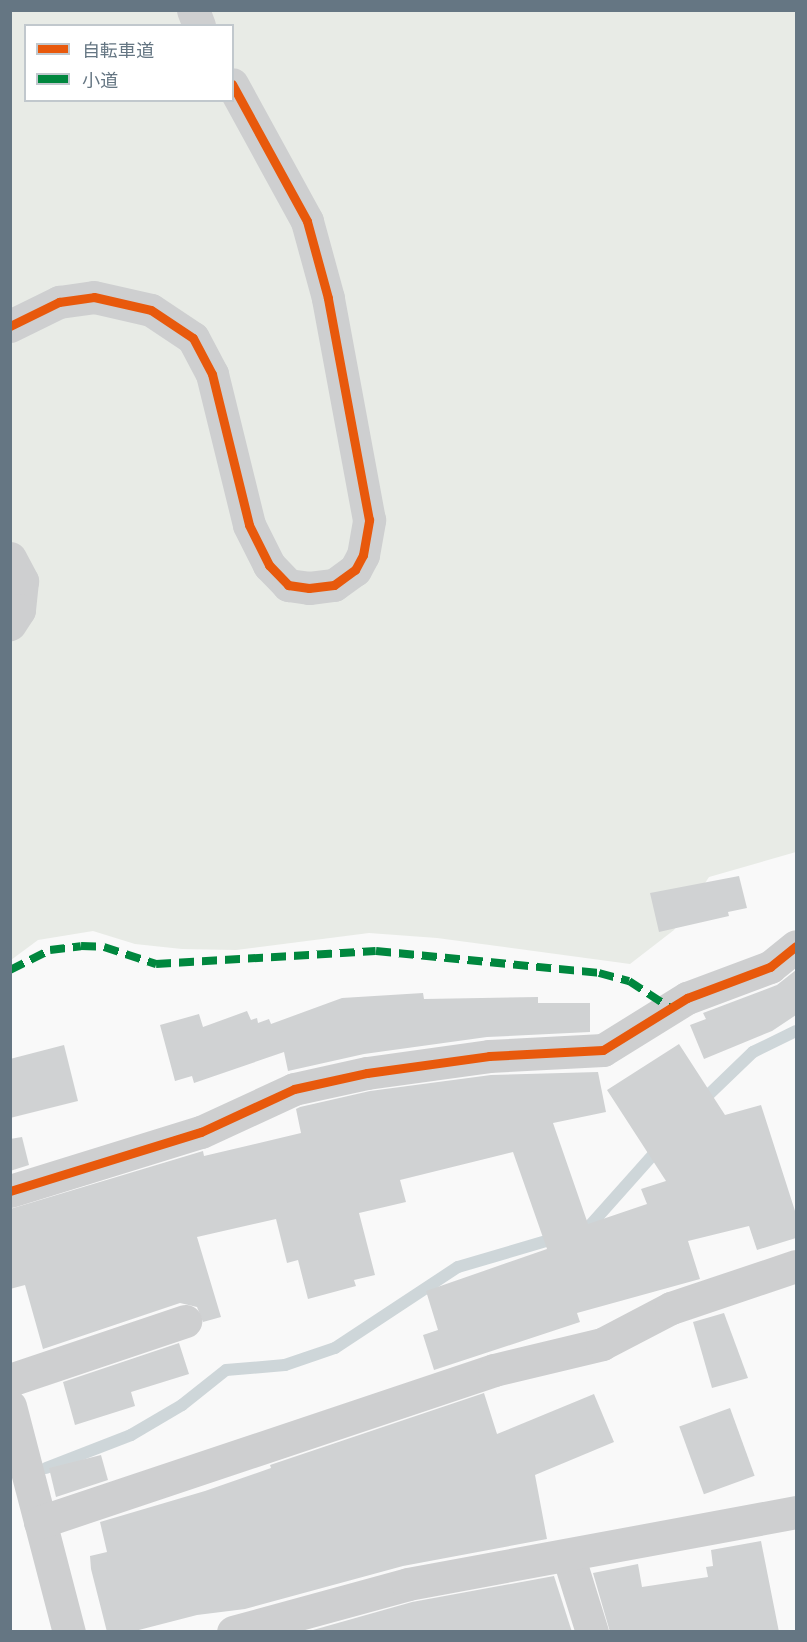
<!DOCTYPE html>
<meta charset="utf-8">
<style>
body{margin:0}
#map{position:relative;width:807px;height:1642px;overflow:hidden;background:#f9f9f9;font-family:"Alegreya Sans","Noto Sans JP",sans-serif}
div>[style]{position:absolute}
.green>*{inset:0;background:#e8ebe6}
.stream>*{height:12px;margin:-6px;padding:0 6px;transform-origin:6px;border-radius:6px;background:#ced6d9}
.building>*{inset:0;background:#d0d2d3;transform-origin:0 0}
.street>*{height:33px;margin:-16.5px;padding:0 16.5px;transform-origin:16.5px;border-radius:16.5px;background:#cecfd0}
.quiet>*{height:8px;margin-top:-4px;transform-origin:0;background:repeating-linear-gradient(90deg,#00873e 0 15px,transparent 0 23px)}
.cycleway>*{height:9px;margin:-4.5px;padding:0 4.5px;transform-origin:4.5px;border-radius:4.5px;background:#e8590c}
span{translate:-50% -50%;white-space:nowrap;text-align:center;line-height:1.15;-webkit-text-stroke:6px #fff;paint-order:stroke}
.frame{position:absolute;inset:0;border:12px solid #657683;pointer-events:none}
.legend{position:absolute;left:24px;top:24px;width:210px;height:78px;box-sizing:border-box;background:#fff;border:2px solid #c1c8cd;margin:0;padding:8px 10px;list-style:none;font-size:18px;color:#657683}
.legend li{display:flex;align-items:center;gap:12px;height:30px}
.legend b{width:30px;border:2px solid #c1c8cd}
</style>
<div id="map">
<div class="green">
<i style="clip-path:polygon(evenodd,11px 11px,796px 11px,796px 852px,709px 877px,674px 930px,630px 964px,437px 938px,369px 933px,236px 950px,182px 949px,135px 944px,93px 931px,38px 940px,11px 960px,11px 11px,26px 26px,232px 26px,232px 100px,26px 100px,26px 26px)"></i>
</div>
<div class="stream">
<i style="left:700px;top:1103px;width:74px;rotate:-43.9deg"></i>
<i style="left:753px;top:1052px;width:48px;rotate:-26deg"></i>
<i style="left:580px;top:1232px;width:6px;rotate:-18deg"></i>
<i style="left:586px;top:1230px;width:111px;rotate:-48.3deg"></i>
<i style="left:46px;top:1468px;width:91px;rotate:-21.2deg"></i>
<i style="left:131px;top:1435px;width:59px;rotate:-30.5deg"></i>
<i style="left:182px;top:1405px;width:56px;rotate:-38.5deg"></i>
<i style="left:226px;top:1370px;width:59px;rotate:-4.8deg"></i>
<i style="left:285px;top:1365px;width:53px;rotate:-18.8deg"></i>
<i style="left:335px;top:1348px;width:147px;rotate:-33.4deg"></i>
<i style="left:458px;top:1267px;width:106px;rotate:-16.4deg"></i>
</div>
<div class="building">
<i style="clip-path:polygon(739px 876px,747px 908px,728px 912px,729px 916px,659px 932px,650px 893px)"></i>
<i style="clip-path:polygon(796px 970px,796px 1015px,772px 1031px,704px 1059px,690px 1025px,706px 1019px,703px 1013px,777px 985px)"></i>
<i style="clip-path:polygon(423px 993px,424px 999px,538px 997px,538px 1003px,590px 1003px,590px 1032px,487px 1037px,364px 1054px,288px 1071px,284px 1052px,194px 1083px,192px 1076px,175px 1081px,160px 1025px,199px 1014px,203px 1027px,247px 1011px,251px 1020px,257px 1018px,258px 1023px,269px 1019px,271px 1024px,342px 998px)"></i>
<i style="clip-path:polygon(679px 1044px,725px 1115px,761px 1105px,796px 1214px,796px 1238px,757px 1250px,749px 1226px,688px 1241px,700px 1279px,577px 1313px,580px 1322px,434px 1370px,423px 1335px,438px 1330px,426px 1291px,547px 1249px,513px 1152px,400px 1180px,406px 1202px,359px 1213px,375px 1275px,354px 1280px,356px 1286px,308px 1299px,298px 1260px,287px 1263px,276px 1219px,197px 1237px,221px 1317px,203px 1322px,197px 1307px,180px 1303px,43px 1349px,25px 1285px,10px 1289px,10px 1209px,203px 1151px,204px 1156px,301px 1133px,296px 1109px,300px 1107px,370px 1091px,491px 1075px,598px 1072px,606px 1112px,553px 1123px,588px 1224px,647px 1204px,641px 1189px,666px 1181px,607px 1090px)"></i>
<i style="clip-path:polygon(64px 1045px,78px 1101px,10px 1118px,10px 1059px)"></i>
<i style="clip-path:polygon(22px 1137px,29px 1165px,10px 1171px,10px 1139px)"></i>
<i style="clip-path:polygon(724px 1313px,748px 1378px,712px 1388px,693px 1322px)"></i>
<i style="clip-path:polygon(179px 1343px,189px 1374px,131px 1392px,135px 1406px,75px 1425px,63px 1382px)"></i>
<i style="clip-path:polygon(484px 1393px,497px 1434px,594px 1394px,614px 1442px,535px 1475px,547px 1539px,403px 1566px,245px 1609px,197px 1615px,131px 1632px,107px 1632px,91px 1569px,90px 1556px,107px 1552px,100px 1522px,205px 1491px,271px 1468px,270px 1465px)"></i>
<i style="left:730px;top:1408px;width:72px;height:54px;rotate:70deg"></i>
<i style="clip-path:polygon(101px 1455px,108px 1480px,56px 1497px,49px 1468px)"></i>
<i style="clip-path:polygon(761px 1541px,779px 1632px,610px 1632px,593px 1573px,638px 1564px,642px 1587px,708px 1577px,706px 1567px,713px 1566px,711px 1550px)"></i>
<i style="clip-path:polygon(554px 1576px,572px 1632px,306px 1632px,412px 1602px)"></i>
</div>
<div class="street">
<i style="left:193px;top:10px;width:17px;rotate:69deg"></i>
<i style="left:10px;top:326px;width:55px;rotate:-26.1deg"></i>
<i style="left:59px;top:302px;width:35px;rotate:-8deg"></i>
<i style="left:94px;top:297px;width:58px;rotate:12.8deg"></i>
<i style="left:151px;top:310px;width:50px;rotate:33.7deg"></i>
<i style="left:193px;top:338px;width:41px;rotate:62.2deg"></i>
<i style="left:212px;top:374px;width:155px;rotate:76.2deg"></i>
<i style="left:249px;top:525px;width:45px;rotate:63.4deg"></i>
<i style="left:269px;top:565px;width:28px;rotate:46deg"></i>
<i style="left:288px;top:585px;width:21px;rotate:8deg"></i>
<i style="left:309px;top:588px;width:25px;rotate:-7deg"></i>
<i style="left:334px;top:585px;width:26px;rotate:-36deg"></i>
<i style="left:355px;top:570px;width:17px;rotate:-62deg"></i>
<i style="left:363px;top:555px;width:36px;rotate:-80deg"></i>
<i style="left:369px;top:520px;width:226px;rotate:-100.5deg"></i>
<i style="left:328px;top:298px;width:80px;rotate:-105.3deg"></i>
<i style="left:307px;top:221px;width:156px;rotate:-118.7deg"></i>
<i style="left:10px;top:558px;width:26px;rotate:62deg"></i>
<i style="left:22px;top:581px;width:29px;rotate:96deg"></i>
<i style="left:19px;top:610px;width:17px;rotate:123deg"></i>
<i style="left:10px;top:1191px;width:200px;rotate:-17.2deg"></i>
<i style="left:201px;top:1132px;width:102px;rotate:-24.8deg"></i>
<i style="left:294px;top:1089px;width:75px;rotate:-12.4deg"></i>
<i style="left:367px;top:1073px;width:123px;rotate:-7.9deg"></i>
<i style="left:489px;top:1056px;width:114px;rotate:-3deg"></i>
<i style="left:603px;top:1050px;width:99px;rotate:-31.8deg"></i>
<i style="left:687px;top:998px;width:89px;rotate:-20.5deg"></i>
<i style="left:770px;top:967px;width:33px;rotate:-39deg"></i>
<i style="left:10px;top:1380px;width:185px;rotate:-18.6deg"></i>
<i style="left:10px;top:1406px;width:234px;rotate:75.4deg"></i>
<i style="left:40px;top:1522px;width:479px;rotate:-18.5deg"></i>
<i style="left:494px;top:1370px;width:111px;rotate:-13.5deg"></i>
<i style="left:602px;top:1344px;width:78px;rotate:-27.6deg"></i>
<i style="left:671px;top:1308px;width:132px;rotate:-18.6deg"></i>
<i style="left:568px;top:1555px;width:81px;rotate:72.7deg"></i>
<i style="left:233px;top:1632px;width:181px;rotate:-15.3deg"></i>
<i style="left:408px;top:1584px;width:395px;rotate:-10.5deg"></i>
</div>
<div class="quiet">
<i style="left:10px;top:970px;width:45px;rotate:-26.6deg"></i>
<i style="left:50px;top:950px;width:31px;rotate:-7deg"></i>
<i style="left:81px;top:946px;width:23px;rotate:2deg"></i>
<i style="left:104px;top:947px;width:55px;rotate:18.1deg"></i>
<i style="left:156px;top:964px;width:220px;rotate:-3.4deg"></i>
<i style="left:376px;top:951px;width:224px;rotate:5.6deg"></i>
<i style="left:599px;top:973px;width:31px;rotate:15deg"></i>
<i style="left:629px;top:981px;width:51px;rotate:33.1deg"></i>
</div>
<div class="cycleway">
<i style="left:10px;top:326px;width:55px;rotate:-26.1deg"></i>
<i style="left:59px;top:302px;width:35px;rotate:-8deg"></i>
<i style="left:94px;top:297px;width:58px;rotate:12.8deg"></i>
<i style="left:151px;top:310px;width:50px;rotate:33.7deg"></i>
<i style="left:193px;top:338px;width:41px;rotate:62.2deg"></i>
<i style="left:212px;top:374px;width:155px;rotate:76.2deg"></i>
<i style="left:249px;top:525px;width:45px;rotate:63.4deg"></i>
<i style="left:269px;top:565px;width:28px;rotate:46deg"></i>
<i style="left:288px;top:585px;width:21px;rotate:8deg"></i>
<i style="left:309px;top:588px;width:25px;rotate:-7deg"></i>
<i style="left:334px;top:585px;width:26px;rotate:-36deg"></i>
<i style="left:355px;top:570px;width:17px;rotate:-62deg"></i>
<i style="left:363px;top:555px;width:36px;rotate:-80deg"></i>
<i style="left:369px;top:520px;width:226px;rotate:-100.5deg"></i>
<i style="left:328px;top:298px;width:80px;rotate:-105.3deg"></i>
<i style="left:307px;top:221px;width:156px;rotate:-118.7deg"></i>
<i style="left:10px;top:1191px;width:200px;rotate:-17.2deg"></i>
<i style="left:201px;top:1132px;width:102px;rotate:-24.8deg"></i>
<i style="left:294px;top:1089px;width:75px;rotate:-12.4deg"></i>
<i style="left:367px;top:1073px;width:123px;rotate:-7.9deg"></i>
<i style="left:489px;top:1056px;width:114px;rotate:-3deg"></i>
<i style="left:603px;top:1050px;width:99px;rotate:-31.8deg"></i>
<i style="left:687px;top:998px;width:89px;rotate:-20.5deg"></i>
<i style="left:770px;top:967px;width:33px;rotate:-39deg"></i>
</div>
<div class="frame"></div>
<ul class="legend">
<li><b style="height:8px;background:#e8590c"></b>自転車道</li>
<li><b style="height:8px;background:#00873e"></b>小道</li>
</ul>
</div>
